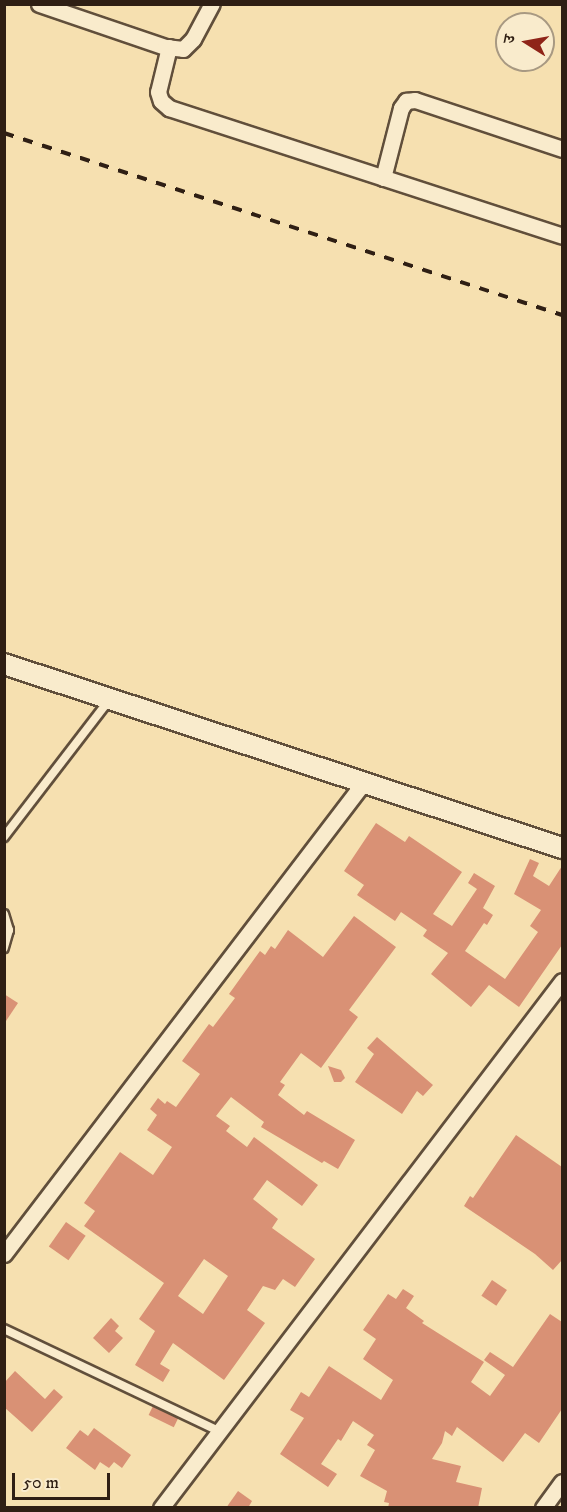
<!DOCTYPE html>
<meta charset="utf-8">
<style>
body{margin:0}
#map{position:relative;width:567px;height:1512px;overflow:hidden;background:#f6e0b0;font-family:"IM FELL DW Pica","Noto Serif Devanagari",serif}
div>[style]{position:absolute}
.building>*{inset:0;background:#d99175;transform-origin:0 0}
.roads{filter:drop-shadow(2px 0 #614f3b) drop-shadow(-2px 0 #614f3b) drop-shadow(0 2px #614f3b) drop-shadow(0 -2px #614f3b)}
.service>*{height:8px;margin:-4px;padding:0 4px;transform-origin:4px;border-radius:4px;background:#f9ebcc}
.minor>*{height:15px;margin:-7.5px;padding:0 7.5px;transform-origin:7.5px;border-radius:7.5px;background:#f9ebcc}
.tertiary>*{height:20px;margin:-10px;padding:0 10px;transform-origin:10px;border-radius:10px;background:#f9ebcc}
.rail>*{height:4px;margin-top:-2px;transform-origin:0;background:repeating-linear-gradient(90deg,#2f1f14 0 10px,transparent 0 20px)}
span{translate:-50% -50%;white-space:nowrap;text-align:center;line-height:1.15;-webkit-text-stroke:5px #f9ebcc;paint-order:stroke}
.frame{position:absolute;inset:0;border:6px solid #2f1f14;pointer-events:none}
.north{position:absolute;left:495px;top:12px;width:60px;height:60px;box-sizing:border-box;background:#f9ebcc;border:2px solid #a89982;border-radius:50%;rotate:281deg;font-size:16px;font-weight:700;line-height:24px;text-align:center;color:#2f1f14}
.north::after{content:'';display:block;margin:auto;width:21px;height:27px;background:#8f2418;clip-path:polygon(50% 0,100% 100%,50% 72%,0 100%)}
.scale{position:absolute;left:12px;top:1473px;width:98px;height:27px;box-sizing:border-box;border:3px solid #2f1f14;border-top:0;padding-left:8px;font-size:18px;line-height:21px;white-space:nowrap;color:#2f1f14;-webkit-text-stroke:4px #f9ebcc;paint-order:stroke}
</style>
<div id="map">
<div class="building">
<i style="clip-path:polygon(376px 823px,405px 842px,409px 836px,462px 872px,433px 914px,452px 926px,477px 889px,468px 883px,474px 873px,495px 886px,483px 908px,493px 915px,487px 925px,484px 923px,465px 951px,505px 979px,538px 932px,530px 926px,541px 910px,514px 894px,530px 859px,539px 863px,533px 876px,549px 886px,562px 866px,562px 945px,519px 1007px,489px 985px,471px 1007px,431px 974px,448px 953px,423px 936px,427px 930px,401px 912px,395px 921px,357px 895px,364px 885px,344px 871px)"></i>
<i style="clip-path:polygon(evenodd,354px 916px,396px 947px,349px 1010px,358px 1017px,321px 1068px,301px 1053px,280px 1082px,285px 1085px,278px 1095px,304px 1115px,307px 1111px,355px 1140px,338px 1169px,324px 1161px,322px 1163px,261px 1127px,264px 1122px,231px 1097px,216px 1116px,230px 1126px,226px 1131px,247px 1147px,254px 1137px,318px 1185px,302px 1206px,267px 1180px,253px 1199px,278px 1219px,272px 1228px,315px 1259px,295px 1287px,283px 1279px,275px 1290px,263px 1286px,247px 1310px,265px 1323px,224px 1380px,173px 1343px,160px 1364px,170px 1370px,163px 1382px,135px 1365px,155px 1331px,139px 1319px,164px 1283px,84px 1226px,95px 1211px,84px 1203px,120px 1152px,153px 1175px,172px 1147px,147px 1130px,157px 1115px,150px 1109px,158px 1098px,165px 1104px,167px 1101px,176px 1107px,200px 1074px,182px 1061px,209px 1024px,213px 1027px,235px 998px,229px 994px,260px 951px,265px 955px,271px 946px,275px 949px,288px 930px,323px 957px,354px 916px,204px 1259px,228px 1276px,203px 1314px,178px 1296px,204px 1259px)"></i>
<i style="clip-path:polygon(4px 994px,18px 1003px,4px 1024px)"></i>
<i style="clip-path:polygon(377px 1037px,433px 1085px,423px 1096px,417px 1091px,402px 1114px,355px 1082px,374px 1054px,367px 1048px)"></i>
<i style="clip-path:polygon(328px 1066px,341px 1070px,345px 1078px,341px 1082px,334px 1082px)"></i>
<i style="clip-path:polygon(516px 1135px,562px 1167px,562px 1260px,553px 1270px,535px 1254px,464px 1206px,470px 1196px,473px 1198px)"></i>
<i style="left:66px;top:1222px;width:24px;height:30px;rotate:35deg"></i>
<i style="left:492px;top:1280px;width:18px;height:19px;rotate:34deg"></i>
<i style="clip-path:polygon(403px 1289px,414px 1296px,406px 1308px,424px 1321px,422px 1323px,484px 1362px,471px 1382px,490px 1396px,505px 1375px,484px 1360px,490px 1352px,513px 1367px,550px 1314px,562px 1322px,562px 1409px,539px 1443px,525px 1433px,503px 1462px,457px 1427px,452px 1436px,445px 1431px,442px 1443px,432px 1459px,461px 1466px,456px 1482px,482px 1488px,478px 1508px,388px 1508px,389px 1503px,384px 1502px,387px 1491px,360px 1476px,375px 1450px,367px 1445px,374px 1435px,353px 1421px,341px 1441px,338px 1439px,321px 1464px,337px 1474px,328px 1487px,280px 1454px,304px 1418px,290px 1410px,301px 1392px,309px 1397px,329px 1366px,381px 1400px,393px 1380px,363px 1359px,376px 1339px,363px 1330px,388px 1294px,396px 1299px)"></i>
<i style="clip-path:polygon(111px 1318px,119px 1326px,115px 1331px,123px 1338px,109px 1353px,93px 1338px)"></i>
<i style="clip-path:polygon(15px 1371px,45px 1399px,54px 1389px,63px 1397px,32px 1432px,4px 1407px,4px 1383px)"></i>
<i style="left:153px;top:1406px;width:28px;height:10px;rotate:26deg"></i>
<i style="clip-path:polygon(94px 1428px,131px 1455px,122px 1468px,114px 1462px,109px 1468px,100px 1462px,95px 1470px,66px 1448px,80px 1430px,88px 1436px)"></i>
<i style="clip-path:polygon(238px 1491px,252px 1501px,248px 1508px,226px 1508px)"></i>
</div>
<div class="roads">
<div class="service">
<i style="left:4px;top:837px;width:173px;rotate:-52.5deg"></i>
<i style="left:4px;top:914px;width:17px;rotate:73deg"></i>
<i style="left:9px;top:930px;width:19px;rotate:106deg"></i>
<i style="left:4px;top:1329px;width:238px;rotate:25.4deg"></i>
</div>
<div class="minor">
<i style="left:39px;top:4px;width:133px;rotate:18.8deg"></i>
<i style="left:165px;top:47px;width:18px;rotate:6deg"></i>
<i style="left:183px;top:49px;width:14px;rotate:-45deg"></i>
<i style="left:193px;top:39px;width:40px;rotate:-62deg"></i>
<i style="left:169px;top:47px;width:46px;rotate:103.7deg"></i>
<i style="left:158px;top:92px;width:9px;rotate:72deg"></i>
<i style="left:161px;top:101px;width:11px;rotate:41deg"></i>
<i style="left:169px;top:108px;width:413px;rotate:18deg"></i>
<i style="left:383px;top:178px;width:72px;rotate:-75.6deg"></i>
<i style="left:401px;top:108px;width:9px;rotate:-54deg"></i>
<i style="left:406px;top:101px;width:9px;rotate:-6deg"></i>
<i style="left:415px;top:100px;width:155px;rotate:18.4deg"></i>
<i style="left:4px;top:1254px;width:594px;rotate:-52.67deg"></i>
<i style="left:161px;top:1508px;width:662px;rotate:-52.73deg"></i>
<i style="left:543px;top:1508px;width:32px;rotate:-54deg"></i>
</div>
<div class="tertiary">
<i style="left:4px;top:664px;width:588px;rotate:18.25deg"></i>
</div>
</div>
<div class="rail">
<i style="left:4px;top:133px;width:587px;rotate:18.06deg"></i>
</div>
<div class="frame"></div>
<div class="north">उ</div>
<div class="scale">50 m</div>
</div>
